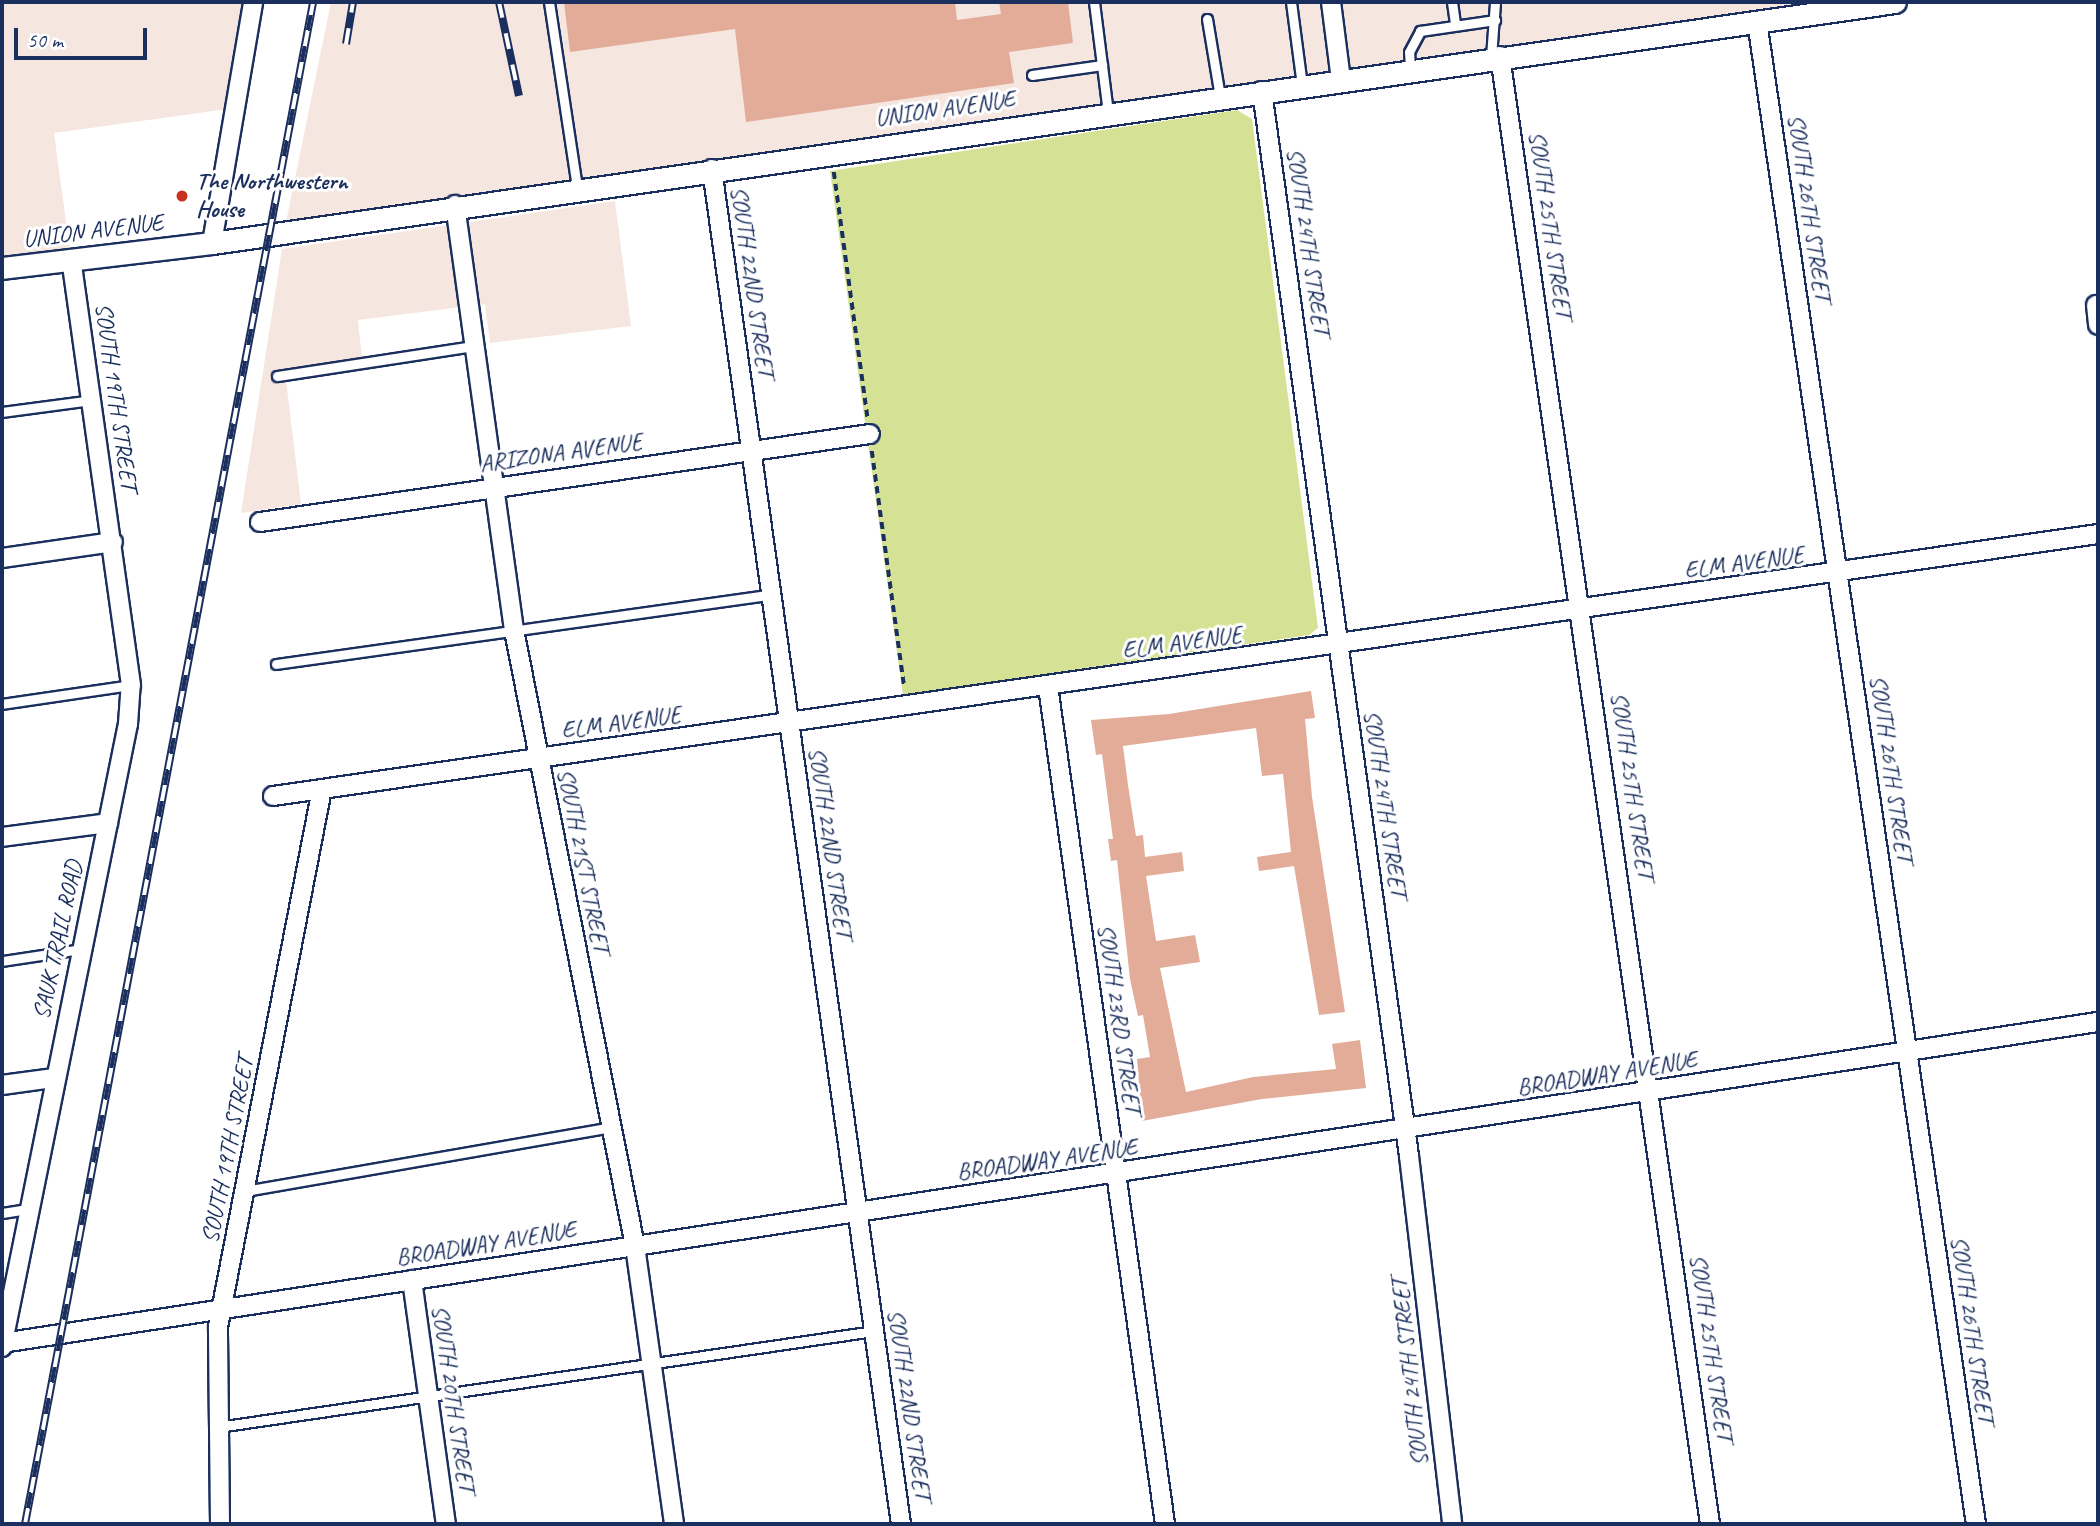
<!DOCTYPE html>
<style>
body{margin:0}
#map{position:relative;width:2100px;height:1526px;overflow:hidden;background:#fff;font-family:Caveat,sans-serif}
div>[style]{position:absolute}
.built>*{inset:0;background:#f6e6e0}
.green>*{inset:0;background:#d5e296}
.building>*{inset:0;background:#e2ac98}
.path>*{height:3.5px;margin-top:-1.75px;transform-origin:0;background:repeating-linear-gradient(90deg,#1b2f5e 0 7px,transparent 0 12px)}
.roads{filter:drop-shadow(2px 0 #1b2f5e) drop-shadow(-2px 0 #1b2f5e) drop-shadow(0 2px #1b2f5e) drop-shadow(0 -2px #1b2f5e)}
.service>*{height:9px;margin:-4.5px;padding:0 4.5px;transform-origin:4.5px;border-radius:4.5px;background:#fff}
.minor>*{height:18px;margin:-9px;padding:0 9px;transform-origin:9px;border-radius:9px;background:#fff}
.tertiary>*{height:21px;margin:-10.5px;padding:0 10.5px;transform-origin:10.5px;border-radius:10.5px;background:#fff}
.rail>*{height:8px;margin-top:-4px;transform-origin:0;background:repeating-linear-gradient(90deg,#fff 0 16px,#1b2f5e 0 32px);box-sizing:border-box;border-block:2px solid #1b2f5e}
.dots>*{width:19px;height:19px;translate:-50% -50%;box-sizing:border-box;border:4px solid #fff;border-radius:50%}
span{translate:-50% -50%;white-space:nowrap;text-align:center;line-height:1.15;-webkit-text-stroke:6px #fff;paint-order:stroke}
.street-label{font-size:24px;color:#1b2f5e}
.poi-label{font-size:24px;color:#1b2f5e;font-weight:700}
.left{translate:0 -50%;text-align:left}
.frame{position:absolute;inset:0;border:4px solid #1b2f5e;pointer-events:none}
.scale{position:absolute;left:14px;top:28px;width:133px;height:32px;box-sizing:border-box;border:4px solid #1b2f5e;border-top:0;padding-left:9px;font-size:21px;line-height:24px;white-space:nowrap;color:#1b2f5e;-webkit-text-stroke:5px #fff;paint-order:stroke}
</style>
<div id="map">
<div class="built">
<i style="clip-path:polygon(2px 2px,253px 2px,235px 108px,54px 133px,71px 259px,2px 268px)"></i>
<i style="clip-path:polygon(331px 2px,1889px 2px,284px 232px)"></i>
<i style="clip-path:polygon(615px 201px,631px 326px,490px 343px,485px 304px,358px 320px,362px 359px,285px 372px,301px 504px,241px 513px,282px 249px)"></i>
</div>
<div class="green">
<i style="clip-path:polygon(1237px 110px,1252px 119px,1318px 628px,1309px 635px,903px 695px,830px 171px)"></i>
</div>
<div class="building">
<i style="clip-path:polygon(564px 2px,955px 2px,957px 20px,1001px 14px,999px 2px,1068px 2px,1073px 43px,1009px 52px,1014px 83px,746px 122px,735px 29px,570px 52px)"></i>
<i style="clip-path:polygon(1311px 691px,1315px 718px,1305px 719px,1312px 797px,1345px 1012px,1319px 1015px,1294px 866px,1259px 871px,1257px 857px,1291px 852px,1283px 774px,1262px 776px,1256px 728px,1123px 746px,1128px 785px,1136px 836px,1143px 835px,1145px 857px,1182px 852px,1184px 871px,1146px 876px,1156px 941px,1195px 935px,1200px 962px,1160px 968px,1186px 1092px,1253px 1077px,1336px 1069px,1332px 1044px,1360px 1040px,1366px 1088px,1262px 1099px,1142px 1121px,1137px 1059px,1150px 1057px,1143px 1015px,1138px 1016px,1130px 979px,1117px 860px,1111px 861px,1108px 839px,1113px 839px,1102px 754px,1096px 755px,1091px 720px,1169px 714px)"></i>
</div>
<div class="path">
<i style="left:834px;top:172px;width:249px;rotate:82.2deg"></i>
<i style="left:872px;top:451px;width:236px;rotate:82.2deg"></i>
</div>
<div class="roads">
<div class="service">
<i style="left:549px;top:2px;width:188px;rotate:81.4deg"></i>
<i style="left:1094px;top:2px;width:112px;rotate:82.8deg"></i>
<i style="left:1291px;top:2px;width:84px;rotate:82.5deg"></i>
<i style="left:1452px;top:2px;width:22px;rotate:82deg"></i>
<i style="left:1207px;top:19px;width:79px;rotate:80.5deg"></i>
<i style="left:1491px;top:57px;width:55px;rotate:-85.8deg"></i>
<i style="left:1410px;top:69px;width:17px;rotate:-93deg"></i>
<i style="left:1409px;top:52px;width:24px;rotate:-62deg"></i>
<i style="left:1420px;top:31px;width:76px;rotate:-8.3deg"></i>
<i style="left:1032px;top:75px;width:71px;rotate:-8.1deg"></i>
<i style="left:277px;top:376px;width:199px;rotate:-8.7deg"></i>
<i style="left:2px;top:412px;width:91px;rotate:-7.6deg"></i>
<i style="left:276px;top:664px;width:499px;rotate:-8deg"></i>
<i style="left:2px;top:704px;width:130px;rotate:-8.4deg"></i>
<i style="left:2px;top:961px;width:80px;rotate:-8.6deg"></i>
<i style="left:245px;top:1191px;width:373px;rotate:-9.9deg"></i>
<i style="left:2px;top:1213px;width:26px;rotate:-9deg"></i>
<i style="left:218px;top:1427px;width:663px;rotate:-8.33deg"></i>
</div>
<div class="minor">
<i style="left:1331px;top:2px;width:79px;rotate:82.7deg"></i>
<i style="left:1757px;top:21px;width:1519px;rotate:81.71deg"></i>
<i style="left:1500px;top:56px;width:1483px;rotate:81.86deg"></i>
<i style="left:1262px;top:91px;width:1075px;rotate:82.14deg"></i>
<i style="left:1409px;top:1156px;width:371px;rotate:83.3deg"></i>
<i style="left:712px;top:169px;width:1368px;rotate:82.06deg"></i>
<i style="left:455px;top:205px;width:429px;rotate:82.1deg"></i>
<i style="left:514px;top:630px;width:628px;rotate:78.89deg"></i>
<i style="left:635px;top:1246px;width:281px;rotate:82deg"></i>
<i style="left:212px;top:243px;width:244px;rotate:-80.3deg"></i>
<i style="left:2096px;top:305px;width:20px;rotate:84deg"></i>
<i style="left:260px;top:522px;width:616px;rotate:-8.21deg"></i>
<i style="left:2px;top:558px;width:112px;rotate:-8.2deg"></i>
<i style="left:1048px;top:686px;width:846px;rotate:82.05deg"></i>
<i style="left:273px;top:796px;width:1844px;rotate:-8.17deg"></i>
<i style="left:2px;top:837px;width:107px;rotate:-7.5deg"></i>
<i style="left:2px;top:1085px;width:51px;rotate:-7.8deg"></i>
<i style="left:412px;top:1280px;width:246px;rotate:82.1deg"></i>
<i style="left:2px;top:1343px;width:2120px;rotate:-8.71deg"></i>
<i style="left:2px;top:1347px;width:636px;rotate:-78.57deg"></i>
<i style="left:128px;top:724px;width:39px;rotate:-86deg"></i>
<i style="left:131px;top:685px;width:430px;rotate:-98deg"></i>
<i style="left:220px;top:1524px;width:197px;rotate:-90.6deg"></i>
<i style="left:218px;top:1327px;width:548px;rotate:-79.06deg"></i>
</div>
<div class="tertiary">
<i style="left:2px;top:268px;width:211px;rotate:-6.8deg"></i>
<i style="left:212px;top:243px;width:1700px;rotate:-8.15deg"></i>
</div>
</div>
<div class="rail">
<i style="left:499px;top:2px;width:96px;rotate:78deg"></i>
<i style="left:346px;top:44px;width:43px;rotate:-80.5deg"></i>
<i style="left:25px;top:1524px;width:1549px;rotate:-79.28deg"></i>
</div>
<div class="dots">
<i style="left:182px;top:196px;background:#c8321e"></i>
</div>
<div class="street-label">
<span style="left:945px;top:109px;rotate:-8deg">UNION AVENUE</span>
<span style="left:1809px;top:208px;rotate:82deg">SOUTH 26TH STREET</span>
<span style="left:1550px;top:225px;rotate:82deg">SOUTH 25TH STREET</span>
<span style="left:93px;top:231px;rotate:-7deg">UNION AVENUE</span>
<span style="left:1308px;top:242px;rotate:82deg">SOUTH 24TH STREET</span>
<span style="left:752px;top:282px;rotate:82deg">SOUTH 22ND STREET</span>
<span style="left:116px;top:397px;rotate:82deg">SOUTH 19TH STREET</span>
<span style="left:561px;top:453px;rotate:-8deg">ARIZONA AVENUE</span>
<span style="left:1744px;top:563px;rotate:-8deg">ELM AVENUE</span>
<span style="left:1182px;top:643px;rotate:-8deg">ELM AVENUE</span>
<span style="left:621px;top:723px;rotate:-8deg">ELM AVENUE</span>
<span style="left:1891px;top:769px;rotate:82deg">SOUTH 26TH STREET</span>
<span style="left:1632px;top:786px;rotate:82deg">SOUTH 25TH STREET</span>
<span style="left:1385px;top:804px;rotate:82deg">SOUTH 24TH STREET</span>
<span style="left:830px;top:843px;rotate:82deg">SOUTH 22ND STREET</span>
<span style="left:583px;top:861px;rotate:79deg">SOUTH 21ST STREET</span>
<span style="left:58px;top:940px;rotate:-78deg">SAUK TRAIL ROAD</span>
<span style="left:1119px;top:1019px;rotate:82deg">SOUTH 23RD STREET</span>
<span style="left:1607px;top:1074px;rotate:-9deg">BROADWAY AVENUE</span>
<span style="left:228px;top:1150px;rotate:-79deg">SOUTH 19TH STREET</span>
<span style="left:1047px;top:1160px;rotate:-8deg">BROADWAY AVENUE</span>
<span style="left:486px;top:1244px;rotate:-9deg">BROADWAY AVENUE</span>
<span style="left:1972px;top:1330px;rotate:82deg">SOUTH 26TH STREET</span>
<span style="left:1711px;top:1348px;rotate:82deg">SOUTH 25TH STREET</span>
<span style="left:1410px;top:1372px;rotate:-96deg">SOUTH 24TH STREET</span>
<span style="left:453px;top:1399px;rotate:82deg">SOUTH 20TH STREET</span>
<span style="left:909px;top:1405px;rotate:82deg">SOUTH 22ND STREET</span>
</div>
<div class="poi-label">
<span class="left" style="left:196px;top:196px">The Northwestern<br>House</span>
</div>
<div class="frame"></div>
<div class="scale">50 m</div>
</div>
